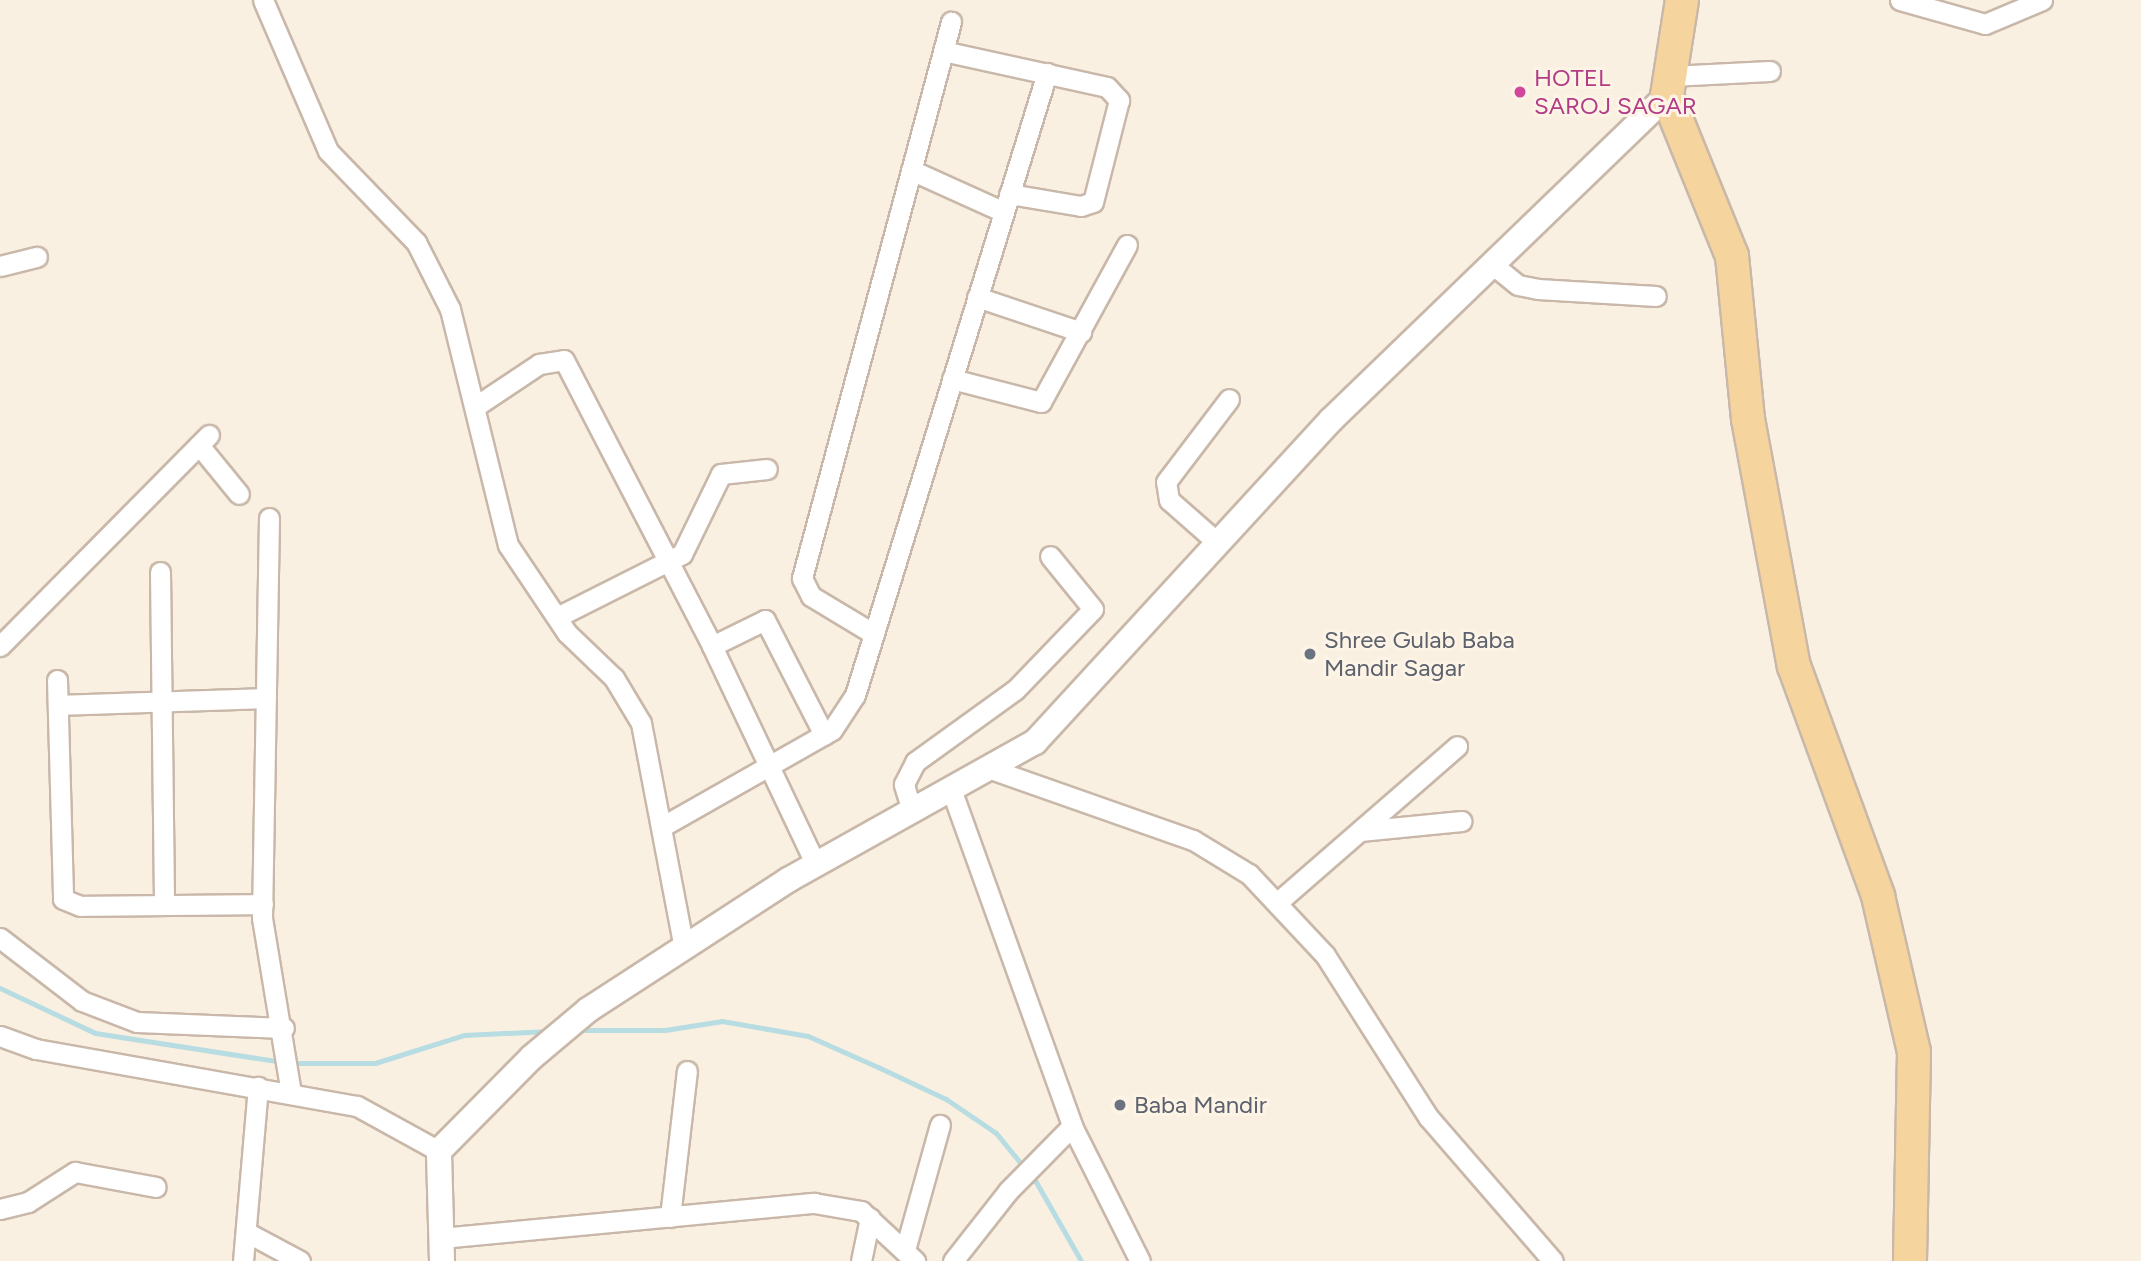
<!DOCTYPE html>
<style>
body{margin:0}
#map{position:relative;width:2141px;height:1261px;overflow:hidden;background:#faf0e1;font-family:Figtree,sans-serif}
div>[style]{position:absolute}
.stream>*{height:5px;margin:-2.5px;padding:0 2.5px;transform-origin:2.5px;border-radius:2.5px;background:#b7dce2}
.roads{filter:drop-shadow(2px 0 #c9b8a9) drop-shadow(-2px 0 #c9b8a9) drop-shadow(0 2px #c9b8a9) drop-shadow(0 -2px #c9b8a9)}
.minor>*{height:19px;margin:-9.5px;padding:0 9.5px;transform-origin:9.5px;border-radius:9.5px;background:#fff}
.tertiary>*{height:24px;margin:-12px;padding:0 12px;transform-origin:12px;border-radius:12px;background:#fff}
.primary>*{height:32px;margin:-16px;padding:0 16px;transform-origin:16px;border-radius:16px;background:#f5d49d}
.dots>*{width:19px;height:19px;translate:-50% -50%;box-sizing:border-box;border:4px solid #fef4e6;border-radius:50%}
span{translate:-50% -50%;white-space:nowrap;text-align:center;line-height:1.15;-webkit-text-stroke:6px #fef4e6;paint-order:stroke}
.hotel-label{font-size:24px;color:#b23c85}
.left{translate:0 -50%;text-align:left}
.worship-label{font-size:24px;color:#5b616d}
</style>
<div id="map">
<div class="stream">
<i style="left:0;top:988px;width:105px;rotate:25.3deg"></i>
<i style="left:95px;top:1033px;width:195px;rotate:8.8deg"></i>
<i style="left:288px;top:1063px;width:87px"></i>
<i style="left:375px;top:1063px;width:93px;rotate:-17.5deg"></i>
<i style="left:464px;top:1035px;width:86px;rotate:-2.7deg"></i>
<i style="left:578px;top:1030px;width:87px"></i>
<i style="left:665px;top:1030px;width:58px;rotate:-9deg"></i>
<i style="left:722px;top:1021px;width:87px;rotate:9.9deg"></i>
<i style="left:808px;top:1036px;width:77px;rotate:23.9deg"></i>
<i style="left:878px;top:1067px;width:75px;rotate:25.2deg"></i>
<i style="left:946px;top:1099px;width:60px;rotate:34.2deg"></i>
<i style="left:996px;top:1133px;width:63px;rotate:50.8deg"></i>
<i style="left:1036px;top:1182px;width:91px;rotate:60.3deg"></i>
</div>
<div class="roads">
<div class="minor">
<i style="left:263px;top:0;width:164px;rotate:66.7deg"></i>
<i style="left:328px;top:151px;width:127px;rotate:46deg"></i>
<i style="left:416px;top:242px;width:75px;rotate:63.1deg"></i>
<i style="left:450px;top:309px;width:243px;rotate:76.2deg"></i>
<i style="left:508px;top:545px;width:106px;rotate:56.2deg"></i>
<i style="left:567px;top:633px;width:65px;rotate:43.8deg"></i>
<i style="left:614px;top:678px;width:52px;rotate:59deg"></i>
<i style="left:641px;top:723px;width:229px;rotate:79.2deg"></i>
<i style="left:1900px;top:0;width:88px;rotate:15.8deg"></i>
<i style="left:1985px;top:24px;width:62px;rotate:-22.8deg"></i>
<i style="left:943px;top:51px;width:168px;rotate:12.4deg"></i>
<i style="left:1107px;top:87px;width:18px;rotate:47deg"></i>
<i style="left:1119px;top:100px;width:105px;rotate:104.3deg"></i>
<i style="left:1093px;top:202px;width:13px;rotate:162deg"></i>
<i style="left:1081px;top:206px;width:73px;rotate:-170.5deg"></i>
<i style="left:1670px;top:76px;width:100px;rotate:-2.9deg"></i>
<i style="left:911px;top:170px;width:102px;rotate:24.3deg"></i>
<i style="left:1492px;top:264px;width:33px;rotate:39deg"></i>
<i style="left:1518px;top:285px;width:20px;rotate:11deg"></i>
<i style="left:1538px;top:289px;width:118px;rotate:3.4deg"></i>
<i style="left:0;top:266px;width:38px;rotate:-14deg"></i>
<i style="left:977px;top:297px;width:110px;rotate:18.6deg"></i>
<i style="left:952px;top:379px;width:92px;rotate:14.5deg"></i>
<i style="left:1041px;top:402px;width:179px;rotate:-61.3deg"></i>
<i style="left:476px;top:406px;width:76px;rotate:-33.7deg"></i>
<i style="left:539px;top:364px;width:25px;rotate:-9deg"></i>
<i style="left:564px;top:360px;width:322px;rotate:62.6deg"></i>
<i style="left:712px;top:646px;width:59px;rotate:-26.1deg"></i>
<i style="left:765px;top:620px;width:129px;rotate:62.8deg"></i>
<i style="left:199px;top:445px;width:63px;rotate:50.8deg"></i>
<i style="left:269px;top:518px;width:400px;rotate:91deg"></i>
<i style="left:262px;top:918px;width:178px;rotate:80.6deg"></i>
<i style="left:1218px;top:543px;width:65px;rotate:-138.7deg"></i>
<i style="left:1169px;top:500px;width:18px;rotate:-99deg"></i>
<i style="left:1166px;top:482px;width:104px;rotate:-52.8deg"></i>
<i style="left:160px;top:572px;width:333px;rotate:89.3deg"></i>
<i style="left:557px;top:617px;width:140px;rotate:-26.7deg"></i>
<i style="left:682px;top:554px;width:89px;rotate:-64deg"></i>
<i style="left:721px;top:474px;width:46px;rotate:-6.2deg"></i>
<i style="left:874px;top:634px;width:74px;rotate:-148.9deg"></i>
<i style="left:811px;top:596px;width:20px;rotate:-117deg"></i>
<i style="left:802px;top:578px;width:576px;rotate:-75deg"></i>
<i style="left:0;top:646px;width:297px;rotate:-45.3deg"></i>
<i style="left:712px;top:646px;width:242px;rotate:64.6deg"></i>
<i style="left:57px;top:680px;width:219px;rotate:88.4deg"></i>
<i style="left:63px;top:899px;width:18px;rotate:22deg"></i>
<i style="left:80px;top:906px;width:183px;rotate:-0.6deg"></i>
<i style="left:58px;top:705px;width:208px;rotate:-1.9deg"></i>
<i style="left:988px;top:768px;width:217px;rotate:19.4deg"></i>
<i style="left:1193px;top:840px;width:66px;rotate:31.3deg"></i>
<i style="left:1249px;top:874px;width:111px;rotate:46.8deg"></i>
<i style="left:1325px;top:955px;width:193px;rotate:57.5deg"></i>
<i style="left:1429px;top:1118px;width:189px;rotate:49.1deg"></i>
<i style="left:951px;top:789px;width:358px;rotate:70.2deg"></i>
<i style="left:1072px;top:1126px;width:151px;rotate:63.3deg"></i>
<i style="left:912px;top:811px;width:28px;rotate:-107deg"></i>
<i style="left:904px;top:784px;width:25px;rotate:-63deg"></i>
<i style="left:915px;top:762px;width:123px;rotate:-35.8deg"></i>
<i style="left:1015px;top:690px;width:112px;rotate:-46.1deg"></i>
<i style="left:1093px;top:609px;width:68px;rotate:-129.1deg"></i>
<i style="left:663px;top:826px;width:194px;rotate:-29.6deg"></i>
<i style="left:832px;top:730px;width:42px;rotate:-56.7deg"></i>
<i style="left:855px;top:695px;width:651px;rotate:-72.85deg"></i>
<i style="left:1360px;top:831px;width:102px;rotate:-5.6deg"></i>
<i style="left:1279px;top:901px;width:236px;rotate:-41deg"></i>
<i style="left:0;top:938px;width:103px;rotate:37.5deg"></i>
<i style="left:82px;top:1001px;width:59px;rotate:20.9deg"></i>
<i style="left:137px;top:1022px;width:147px;rotate:2.3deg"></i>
<i style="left:0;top:1036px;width:38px;rotate:20deg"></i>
<i style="left:36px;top:1049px;width:326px;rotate:10.1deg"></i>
<i style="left:357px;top:1106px;width:94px;rotate:28.8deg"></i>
<i style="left:0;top:1209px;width:29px;rotate:-14deg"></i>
<i style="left:28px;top:1202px;width:56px;rotate:-32.6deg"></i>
<i style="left:75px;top:1172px;width:82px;rotate:10.5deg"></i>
<i style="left:670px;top:1217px;width:147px;rotate:-83.4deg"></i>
<i style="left:248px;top:1233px;width:59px;rotate:28.3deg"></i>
<i style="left:441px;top:1238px;width:375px;rotate:-5.4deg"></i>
<i style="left:814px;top:1203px;width:48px;rotate:9.7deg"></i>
<i style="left:861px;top:1211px;width:74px;rotate:42.8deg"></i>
<i style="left:905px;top:1250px;width:130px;rotate:-74.4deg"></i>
<i style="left:243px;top:1261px;width:175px;rotate:-85.1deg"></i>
<i style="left:861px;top:1261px;width:44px;rotate:-78.2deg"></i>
<i style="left:953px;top:1261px;width:89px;rotate:-51.8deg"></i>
<i style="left:1008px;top:1191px;width:91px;rotate:-45.4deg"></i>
</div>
<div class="tertiary">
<i style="left:442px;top:1261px;width:110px;rotate:-91.6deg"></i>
<i style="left:439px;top:1151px;width:132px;rotate:-45.3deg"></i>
<i style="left:532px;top:1057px;width:73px;rotate:-40deg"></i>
<i style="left:588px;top:1010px;width:239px;rotate:-33deg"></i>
<i style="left:788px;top:880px;width:283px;rotate:-29.2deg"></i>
<i style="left:1035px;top:742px;width:437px;rotate:-47.4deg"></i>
<i style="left:1331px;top:420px;width:467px;rotate:-44deg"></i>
</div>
<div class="primary">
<i style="left:1682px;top:0;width:97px;rotate:98.9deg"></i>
<i style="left:1667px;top:96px;width:173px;rotate:67.9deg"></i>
<i style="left:1732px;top:256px;width:164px;rotate:84.4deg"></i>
<i style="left:1748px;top:419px;width:251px;rotate:79.5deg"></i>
<i style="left:1794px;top:666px;width:245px;rotate:69.9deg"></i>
<i style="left:1878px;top:896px;width:160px;rotate:77deg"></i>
<i style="left:1914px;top:1052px;width:209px;rotate:91.1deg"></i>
</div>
</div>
<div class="dots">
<i style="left:1520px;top:92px;background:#d1479c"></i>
<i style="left:1310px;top:654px;background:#6b7280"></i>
<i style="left:1120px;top:1105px;background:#6b7280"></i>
</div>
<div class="hotel-label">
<span class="left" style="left:1534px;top:92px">HOTEL<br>SAROJ SAGAR</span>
</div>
<div class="worship-label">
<span class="left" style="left:1324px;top:654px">Shree Gulab Baba<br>Mandir Sagar</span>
<span class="left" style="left:1134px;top:1105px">Baba Mandir</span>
</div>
</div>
